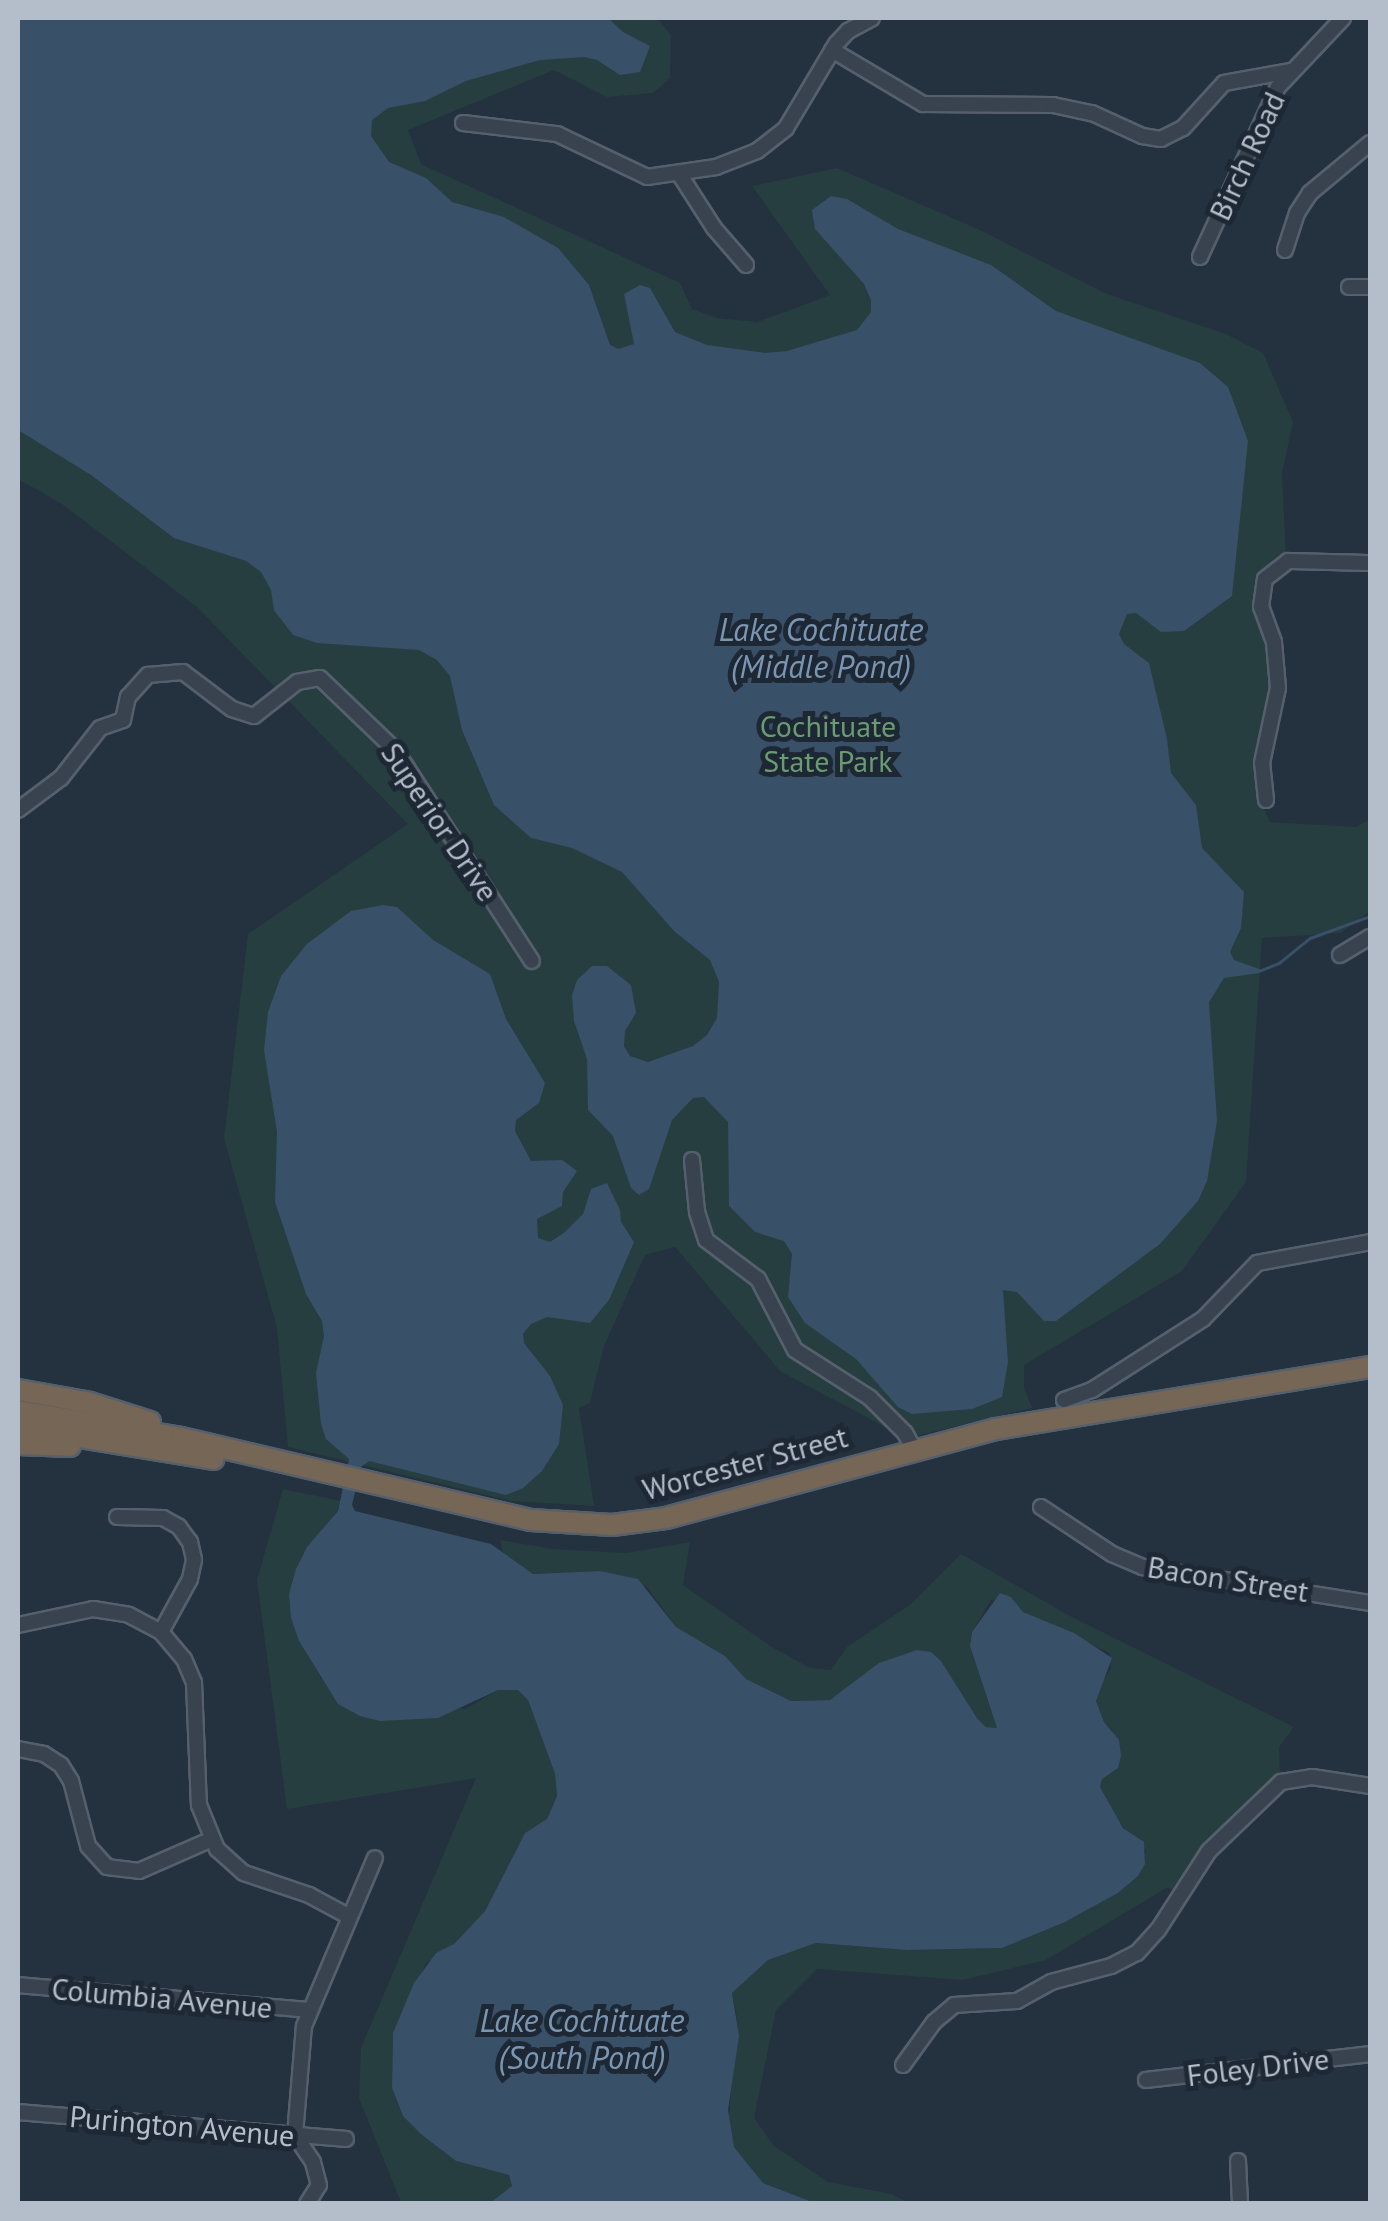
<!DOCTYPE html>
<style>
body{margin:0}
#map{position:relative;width:1388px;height:2221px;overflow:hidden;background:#24313f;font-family:"PT Sans",sans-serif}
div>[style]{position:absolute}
.green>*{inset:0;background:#263e40}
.water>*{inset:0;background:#385068}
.stream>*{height:2.5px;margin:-1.25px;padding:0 1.25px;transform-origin:1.25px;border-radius:1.25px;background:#385068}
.roads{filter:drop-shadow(2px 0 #56606d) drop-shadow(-2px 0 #56606d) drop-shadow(0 2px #56606d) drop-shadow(0 -2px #56606d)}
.minor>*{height:14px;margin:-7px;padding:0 7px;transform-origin:7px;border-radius:7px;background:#38434f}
.highway>*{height:20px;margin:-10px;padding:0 10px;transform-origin:10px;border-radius:10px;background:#756655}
span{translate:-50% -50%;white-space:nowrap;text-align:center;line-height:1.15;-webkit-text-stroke:10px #1d2834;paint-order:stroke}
.street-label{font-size:30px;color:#b4bdca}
.park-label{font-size:30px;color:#6a9b72}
.water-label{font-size:32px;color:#7b96b2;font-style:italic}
.frame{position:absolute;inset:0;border:20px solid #b4bdca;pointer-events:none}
</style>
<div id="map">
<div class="green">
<i style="clip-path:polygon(18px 18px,657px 18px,671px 35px,670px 78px,653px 93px,607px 97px,554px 70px,408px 130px,421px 164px,680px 283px,692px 309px,717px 318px,757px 322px,830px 295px,752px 186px,837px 168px,980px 230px,1107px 294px,1226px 334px,1263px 353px,1293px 422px,1282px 473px,1286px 557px,1267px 570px,1256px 609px,1273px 681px,1256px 766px,1257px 793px,1270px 822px,1356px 827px,1370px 819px,1370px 911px,1340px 933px,1262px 938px,1246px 1182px,1182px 1271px,1024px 1365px,1024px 1387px,1032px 1408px,899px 1440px,896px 1433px,780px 1371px,675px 1247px,645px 1255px,604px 1346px,590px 1403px,579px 1408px,594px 1506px,511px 1501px,288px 1447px,277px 1328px,224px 1138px,248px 934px,408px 824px,197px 607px,62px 504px,18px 479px)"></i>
<i style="clip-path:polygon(283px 1489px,341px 1501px,332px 1523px,307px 1547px,296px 1569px,312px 1661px,321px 1678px,465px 1709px,498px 1690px,518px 1690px,528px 1700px,555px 1774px,557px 1796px,547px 1819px,525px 1833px,485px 1911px,454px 1944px,426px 1963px,393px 2033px,392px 2088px,403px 2116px,456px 2161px,509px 2175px,512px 2186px,490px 2203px,398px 2203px,400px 2200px,359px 2098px,361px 2048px,476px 1778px,287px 1809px,257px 1580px)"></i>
<i style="clip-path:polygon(500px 1540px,553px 1549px,627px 1553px,690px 1542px,683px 1585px,772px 1647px,810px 1668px,831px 1670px,847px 1647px,911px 1604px,961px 1554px,1072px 1617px,1294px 1727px,1279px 1747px,1280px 1777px,1175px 1892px,1168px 1887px,1046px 1960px,963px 1980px,817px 1969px,776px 2010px,754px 2118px,774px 2146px,828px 2182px,892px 2194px,909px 2203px,815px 2203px,763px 2183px,734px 2147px,728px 2128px,737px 2018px,732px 1993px,768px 1960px,816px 1943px,907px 1950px,1002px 1948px,1065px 1922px,1118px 1893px,1138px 1876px,1146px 1851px,1113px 1816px,1100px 1787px,1113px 1732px,1104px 1722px,1096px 1701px,1097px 1690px,1111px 1668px,1109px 1653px,1023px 1612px,1011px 1597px,991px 1600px,972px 1632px,970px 1646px,997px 1728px,986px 1727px,977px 1718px,941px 1661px,858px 1680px,830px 1700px,791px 1701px,746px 1679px,725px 1656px,676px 1627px,647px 1587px,600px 1571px,533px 1574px,503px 1553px)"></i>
</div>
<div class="water">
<i style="clip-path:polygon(18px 18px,608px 18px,623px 32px,650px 46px,640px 72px,620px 75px,597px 60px,584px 57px,540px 60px,466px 81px,425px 101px,388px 108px,372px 120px,371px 136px,389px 162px,426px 178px,452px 202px,504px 217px,558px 248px,589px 285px,610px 345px,618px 349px,634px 344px,624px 294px,640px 285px,650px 288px,675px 332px,707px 345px,765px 353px,787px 351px,857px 330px,871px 312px,871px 300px,864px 284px,815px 229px,812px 210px,831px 196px,847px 199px,898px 229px,991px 265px,1056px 311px,1200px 363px,1228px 387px,1248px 441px,1232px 596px,1184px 631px,1161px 632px,1136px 613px,1127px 614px,1119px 634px,1124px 644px,1149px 663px,1167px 739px,1171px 773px,1196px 805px,1202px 848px,1244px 892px,1241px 928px,1230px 952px,1234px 960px,1259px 969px,1259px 973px,1224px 978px,1209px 1002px,1217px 1121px,1207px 1181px,1198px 1201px,1160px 1244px,1056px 1321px,1044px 1321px,1017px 1292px,1003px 1290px,1008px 1362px,1002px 1397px,972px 1409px,912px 1414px,898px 1407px,856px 1359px,805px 1323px,788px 1297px,792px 1254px,784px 1241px,755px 1232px,729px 1206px,728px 1122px,704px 1097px,693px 1098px,672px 1120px,649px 1189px,639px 1195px,631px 1188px,613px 1136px,588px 1110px,587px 1059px,574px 1021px,572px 995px,577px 980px,592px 966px,607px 966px,631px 985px,636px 1013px,625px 1031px,624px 1046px,630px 1056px,648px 1062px,693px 1046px,707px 1035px,717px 1018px,719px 982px,710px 960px,674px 931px,622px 872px,572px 848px,531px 838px,494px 805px,462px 730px,450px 676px,437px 660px,419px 650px,317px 643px,293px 635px,274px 610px,271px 590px,261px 572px,246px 561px,174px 538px,91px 475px,18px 430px)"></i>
<i style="clip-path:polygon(383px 905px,397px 907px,433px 940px,490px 974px,506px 1019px,545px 1083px,539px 1103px,516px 1120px,515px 1131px,531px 1161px,562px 1160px,577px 1171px,563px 1192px,562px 1206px,537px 1219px,538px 1238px,550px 1242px,565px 1232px,583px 1214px,591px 1189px,607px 1183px,620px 1210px,621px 1222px,634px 1242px,609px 1300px,590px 1323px,547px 1317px,531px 1324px,523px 1334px,524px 1343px,550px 1376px,563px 1405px,559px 1444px,542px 1471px,523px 1488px,506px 1495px,369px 1461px,361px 1467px,352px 1505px,355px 1511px,491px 1544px,533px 1574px,600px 1571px,638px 1579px,676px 1627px,725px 1656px,746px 1679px,791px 1701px,830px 1700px,879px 1663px,917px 1650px,931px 1652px,941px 1661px,977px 1718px,986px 1727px,997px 1728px,970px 1646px,972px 1632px,1000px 1593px,1011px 1597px,1023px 1612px,1074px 1633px,1112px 1658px,1096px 1701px,1104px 1722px,1119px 1740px,1121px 1756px,1118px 1768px,1102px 1779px,1100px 1787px,1123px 1828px,1144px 1842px,1145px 1864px,1138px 1876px,1118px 1893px,1065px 1922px,1002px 1948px,907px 1950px,816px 1943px,768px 1960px,732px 1993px,739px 2036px,728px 2110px,734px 2147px,763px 2183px,815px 2203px,490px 2203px,512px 2186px,509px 2175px,456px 2161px,422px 2135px,403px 2116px,392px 2088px,393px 2033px,414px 1983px,436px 1953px,454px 1944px,485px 1911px,525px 1833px,547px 1819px,557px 1796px,555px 1774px,528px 1700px,518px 1690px,498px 1690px,438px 1718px,380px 1721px,360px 1716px,338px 1704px,299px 1641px,291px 1618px,289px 1594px,296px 1569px,307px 1547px,338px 1511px,349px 1459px,326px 1439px,321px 1424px,316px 1373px,324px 1336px,322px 1321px,306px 1294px,275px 1202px,277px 1132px,264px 1050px,268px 1012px,281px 976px,307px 944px,351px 911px)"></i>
</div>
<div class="stream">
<i style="left:1259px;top:971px;width:22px;rotate:-22deg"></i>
<i style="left:1279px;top:963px;width:40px;rotate:-39deg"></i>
<i style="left:1310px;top:938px;width:64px;rotate:-20.1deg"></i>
</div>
<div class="roads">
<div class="minor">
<i style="left:832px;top:50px;width:106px;rotate:30.7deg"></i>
<i style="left:923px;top:104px;width:130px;rotate:0.4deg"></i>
<i style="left:1053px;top:105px;width:40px;rotate:12deg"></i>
<i style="left:1092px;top:113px;width:55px;rotate:24.7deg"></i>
<i style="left:1142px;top:136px;width:19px;rotate:9deg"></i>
<i style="left:1161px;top:139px;width:25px;rotate:-27deg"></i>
<i style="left:1183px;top:128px;width:61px;rotate:-47.7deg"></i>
<i style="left:1224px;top:83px;width:68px;rotate:-10.2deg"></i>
<i style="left:463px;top:123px;width:95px;rotate:6.7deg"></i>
<i style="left:557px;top:134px;width:100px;rotate:25.5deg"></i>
<i style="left:647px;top:177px;width:70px;rotate:-8.2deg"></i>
<i style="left:716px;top:167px;width:44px;rotate:-21.3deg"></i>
<i style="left:757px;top:151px;width:37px;rotate:-38deg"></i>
<i style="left:786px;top:128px;width:98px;rotate:-59.2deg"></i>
<i style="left:836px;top:44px;width:18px;rotate:-47deg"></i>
<i style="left:848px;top:31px;width:27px;rotate:-28deg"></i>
<i style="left:680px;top:175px;width:63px;rotate:57.3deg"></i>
<i style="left:714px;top:228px;width:49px;rotate:49.1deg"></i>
<i style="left:1285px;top:250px;width:39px;rotate:-72deg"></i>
<i style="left:1297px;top:213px;width:24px;rotate:-57deg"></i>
<i style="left:1310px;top:193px;width:78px;rotate:-39.8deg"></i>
<i style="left:1200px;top:257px;width:187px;rotate:-65.4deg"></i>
<i style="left:1278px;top:87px;width:95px;rotate:-46.7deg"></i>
<i style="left:1349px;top:287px;width:21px"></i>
<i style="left:1266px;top:800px;width:37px;rotate:-96deg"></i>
<i style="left:1262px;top:763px;width:77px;rotate:-78deg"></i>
<i style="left:1278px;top:688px;width:46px;rotate:-95deg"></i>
<i style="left:1274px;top:642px;width:37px;rotate:-110deg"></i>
<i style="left:1261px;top:607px;width:28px;rotate:-82deg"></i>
<i style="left:1265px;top:579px;width:29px;rotate:-38deg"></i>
<i style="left:1288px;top:561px;width:82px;rotate:1.4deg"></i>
<i style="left:18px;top:810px;width:54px;rotate:-36.7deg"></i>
<i style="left:61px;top:778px;width:63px;rotate:-52deg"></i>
<i style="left:100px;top:728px;width:24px;rotate:-19deg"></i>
<i style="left:123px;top:720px;width:24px;rotate:-78deg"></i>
<i style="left:128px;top:697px;width:30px;rotate:-48deg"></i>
<i style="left:148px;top:675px;width:35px;rotate:-5deg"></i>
<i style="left:183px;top:672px;width:61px;rotate:37.1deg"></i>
<i style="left:232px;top:709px;width:23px;rotate:18deg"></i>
<i style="left:254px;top:716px;width:55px;rotate:-38.3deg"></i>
<i style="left:297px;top:682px;width:23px;rotate:-10deg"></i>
<i style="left:320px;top:678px;width:105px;rotate:43.8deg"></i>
<i style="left:396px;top:751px;width:250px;rotate:57.1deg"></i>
<i style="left:1340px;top:955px;width:35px;rotate:-31deg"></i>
<i style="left:692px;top:1160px;width:52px;rotate:84.5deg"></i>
<i style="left:697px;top:1212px;width:29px;rotate:72deg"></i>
<i style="left:706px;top:1240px;width:65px;rotate:36.9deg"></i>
<i style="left:758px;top:1279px;width:80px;rotate:62.5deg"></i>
<i style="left:795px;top:1350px;width:89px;rotate:32.6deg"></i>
<i style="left:870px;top:1398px;width:49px;rotate:45deg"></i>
<i style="left:905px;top:1433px;width:18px;rotate:61deg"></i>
<i style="left:1064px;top:1400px;width:30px;rotate:-20deg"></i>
<i style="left:1092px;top:1390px;width:132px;rotate:-32.6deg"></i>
<i style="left:1203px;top:1319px;width:78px;rotate:-46deg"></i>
<i style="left:1257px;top:1263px;width:115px;rotate:-10.5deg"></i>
<i style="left:1041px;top:1507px;width:85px;rotate:33.5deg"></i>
<i style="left:1112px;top:1554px;width:34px;rotate:23deg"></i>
<i style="left:1143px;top:1567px;width:230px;rotate:9deg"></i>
<i style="left:117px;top:1517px;width:46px;rotate:1.2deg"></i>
<i style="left:163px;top:1518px;width:18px;rotate:29deg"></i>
<i style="left:179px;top:1527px;width:19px;rotate:54deg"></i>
<i style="left:190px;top:1542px;width:18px;rotate:77deg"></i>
<i style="left:194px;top:1560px;width:19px;rotate:102deg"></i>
<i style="left:190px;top:1579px;width:60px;rotate:118.7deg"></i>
<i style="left:18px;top:1625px;width:77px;rotate:-12deg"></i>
<i style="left:93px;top:1609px;width:36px;rotate:9deg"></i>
<i style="left:129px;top:1615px;width:36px;rotate:28deg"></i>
<i style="left:161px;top:1632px;width:35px;rotate:50deg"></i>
<i style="left:184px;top:1659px;width:26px;rotate:67deg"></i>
<i style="left:194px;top:1683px;width:122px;rotate:87.7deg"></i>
<i style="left:199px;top:1805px;width:48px;rotate:67.8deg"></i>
<i style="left:217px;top:1849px;width:36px;rotate:42deg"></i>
<i style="left:244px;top:1873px;width:69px;rotate:18.7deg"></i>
<i style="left:309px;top:1895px;width:44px;rotate:28.3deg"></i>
<i style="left:18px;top:1749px;width:26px;rotate:11deg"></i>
<i style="left:44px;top:1754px;width:20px;rotate:33deg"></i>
<i style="left:61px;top:1765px;width:19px;rotate:58deg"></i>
<i style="left:71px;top:1781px;width:67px;rotate:75.3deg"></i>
<i style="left:88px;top:1846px;width:28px;rotate:48deg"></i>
<i style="left:107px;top:1867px;width:32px;rotate:7deg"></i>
<i style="left:139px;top:1871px;width:77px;rotate:-23.6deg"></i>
<i style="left:18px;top:1985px;width:290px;rotate:4.9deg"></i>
<i style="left:903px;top:2065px;width:53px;rotate:-54.2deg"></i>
<i style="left:934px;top:2022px;width:26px;rotate:-40deg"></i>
<i style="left:954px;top:2005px;width:63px;rotate:-3.6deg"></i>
<i style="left:1017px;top:2001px;width:39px;rotate:-29deg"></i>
<i style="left:1051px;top:1982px;width:62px;rotate:-14.9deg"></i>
<i style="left:1111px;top:1966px;width:29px;rotate:-27deg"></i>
<i style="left:1137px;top:1953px;width:31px;rotate:-48deg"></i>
<i style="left:1158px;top:1930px;width:94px;rotate:-57.2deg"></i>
<i style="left:1209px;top:1851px;width:100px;rotate:-43.8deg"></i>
<i style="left:1281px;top:1782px;width:31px;rotate:-9deg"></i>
<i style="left:1312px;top:1777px;width:59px;rotate:8.8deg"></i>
<i style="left:1146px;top:2080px;width:226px;rotate:-6.6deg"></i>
<i style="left:18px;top:2112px;width:329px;rotate:4.7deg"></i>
<i style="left:1238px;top:2161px;width:43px;rotate:87.3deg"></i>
<i style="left:307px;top:2204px;width:22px;rotate:-58deg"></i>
<i style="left:319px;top:2185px;width:24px;rotate:-105deg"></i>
<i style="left:313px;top:2162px;width:32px;rotate:-124deg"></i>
<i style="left:295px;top:2135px;width:109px;rotate:-85.3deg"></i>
<i style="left:304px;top:2026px;width:182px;rotate:-67.1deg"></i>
</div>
<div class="highway">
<i style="left:18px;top:1390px;width:73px;rotate:10.2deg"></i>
<i style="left:90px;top:1403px;width:63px;rotate:17.6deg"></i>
<i style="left:18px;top:1411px;width:165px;rotate:9.4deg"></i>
<i style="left:181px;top:1438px;width:359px;rotate:13.2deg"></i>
<i style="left:531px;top:1520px;width:81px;rotate:3.5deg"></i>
<i style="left:612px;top:1525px;width:54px;rotate:-7.4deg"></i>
<i style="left:666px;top:1518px;width:342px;rotate:-15.1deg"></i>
<i style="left:996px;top:1429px;width:379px;rotate:-9.4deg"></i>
<i style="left:18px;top:1427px;width:198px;rotate:9.3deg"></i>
<i style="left:18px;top:1444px;width:52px;rotate:2.2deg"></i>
</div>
</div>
<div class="street-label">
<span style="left:1247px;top:156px;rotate:-65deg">Birch Road</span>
<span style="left:440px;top:822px;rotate:56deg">Superior Drive</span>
<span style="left:745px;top:1463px;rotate:-15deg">Worcester Street</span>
<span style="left:1228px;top:1579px;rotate:9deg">Bacon Street</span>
<span style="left:162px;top:1998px;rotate:5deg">Columbia Avenue</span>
<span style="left:1258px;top:2067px;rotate:-7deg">Foley Drive</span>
<span style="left:182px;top:2126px;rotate:5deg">Purington Avenue</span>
</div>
<div class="park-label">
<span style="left:828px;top:743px">Cochituate<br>State Park</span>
</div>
<div class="water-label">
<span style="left:821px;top:648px">Lake Cochituate<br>(Middle Pond)</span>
<span style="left:582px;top:2039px">Lake Cochituate<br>(South Pond)</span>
</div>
<div class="frame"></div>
</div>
